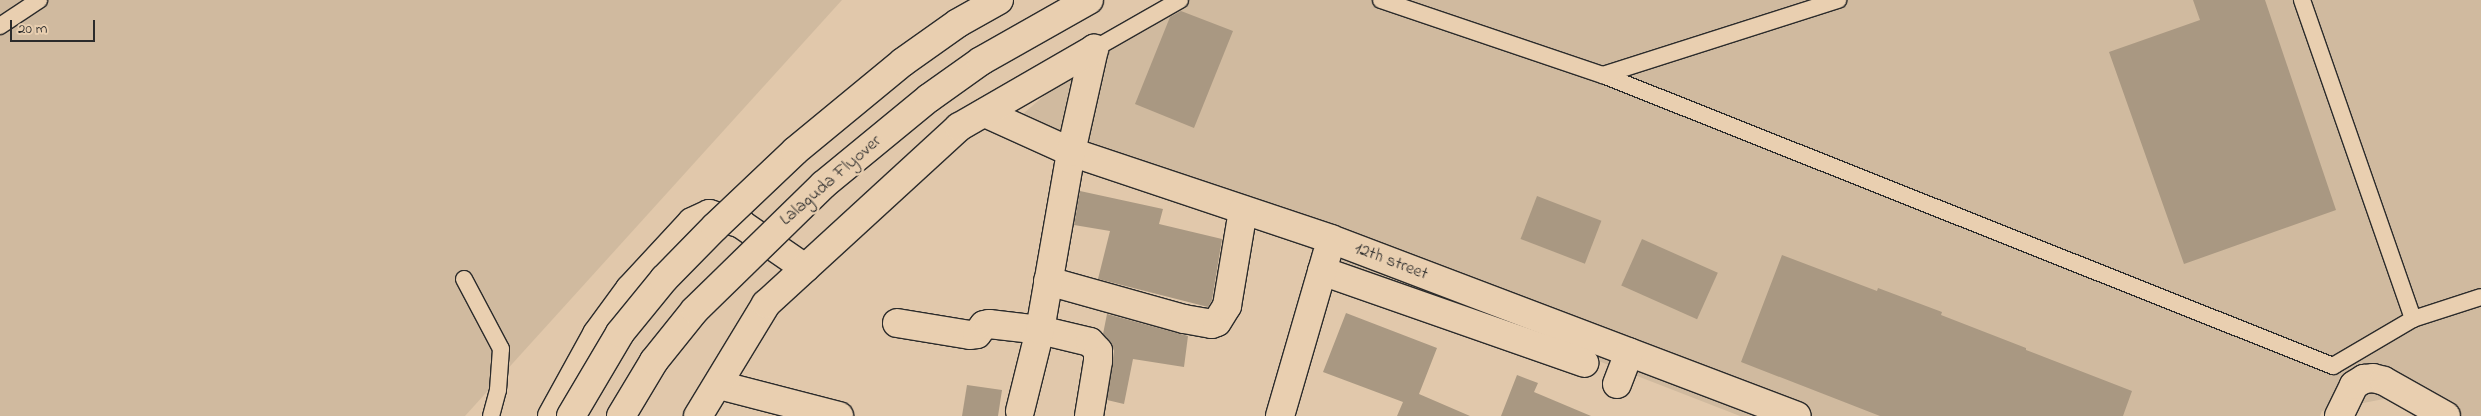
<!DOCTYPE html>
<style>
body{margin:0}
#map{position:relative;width:2481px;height:416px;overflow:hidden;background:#e1c8ab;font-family:"Indie Flower",sans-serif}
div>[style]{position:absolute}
.built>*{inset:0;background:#d0ba9f}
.building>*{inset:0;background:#a99882;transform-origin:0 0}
.roads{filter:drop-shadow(1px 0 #2b2b2b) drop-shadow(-1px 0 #2b2b2b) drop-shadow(0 1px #2b2b2b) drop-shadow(0 -1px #2b2b2b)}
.service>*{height:16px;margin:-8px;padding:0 8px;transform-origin:8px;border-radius:8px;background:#e9cfb0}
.minor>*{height:28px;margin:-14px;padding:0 14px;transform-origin:14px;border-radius:14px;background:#e9cfb0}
.bridges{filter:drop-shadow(1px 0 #2b2b2b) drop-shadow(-1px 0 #2b2b2b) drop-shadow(0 1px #2b2b2b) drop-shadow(0 -1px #2b2b2b)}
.primary-bridge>*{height:28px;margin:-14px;padding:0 14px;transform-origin:14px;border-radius:14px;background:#e9cfb0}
span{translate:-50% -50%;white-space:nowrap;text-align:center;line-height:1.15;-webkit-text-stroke:5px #e9cfb0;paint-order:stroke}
.street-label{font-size:18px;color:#2b2b2b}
.scale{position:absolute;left:10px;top:20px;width:85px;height:22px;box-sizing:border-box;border:2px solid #2b2b2b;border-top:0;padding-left:6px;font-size:15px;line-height:18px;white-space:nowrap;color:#2b2b2b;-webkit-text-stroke:4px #e9cfb0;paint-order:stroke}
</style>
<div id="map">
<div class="built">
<i style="clip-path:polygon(0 0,842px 0,465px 416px,0 416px)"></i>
<i style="clip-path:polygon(1165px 0,2481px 0,2481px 416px,2413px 416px,2389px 398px,2322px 411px,2320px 416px,1740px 416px,1004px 130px,1147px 8px)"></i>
</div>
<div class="building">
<i style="clip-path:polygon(2193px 0,2265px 0,2336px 210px,2184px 264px,2109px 52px,2200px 20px)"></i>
<i style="clip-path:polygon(1181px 11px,1233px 31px,1194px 128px,1135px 104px,1170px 17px)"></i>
<i style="clip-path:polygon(1080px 191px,1163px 209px,1159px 224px,1222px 239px,1212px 300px,1208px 307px,1098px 279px,1110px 231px,1074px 225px)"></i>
<i style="left:1537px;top:196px;width:69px;height:46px;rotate:21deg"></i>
<i style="left:1642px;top:239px;width:83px;height:51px;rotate:24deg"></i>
<i style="clip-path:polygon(1782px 255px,1877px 291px,1878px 288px,1942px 312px,1941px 315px,2026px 348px,2026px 350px,2132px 391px,2123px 416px,1880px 416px,1741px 362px)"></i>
<i style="clip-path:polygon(1346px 313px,1437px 348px,1419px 394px,1470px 416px,1397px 416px,1403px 402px,1323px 372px)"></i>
<i style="clip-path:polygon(1107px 314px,1188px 336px,1184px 367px,1133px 359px,1124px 404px,1107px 400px,1114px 351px,1110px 341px,1103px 334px)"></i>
<i style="clip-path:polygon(1517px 375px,1538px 383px,1534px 392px,1591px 416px,1501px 416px)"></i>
<i style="clip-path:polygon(967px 385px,1002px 390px,998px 416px,962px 416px)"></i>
</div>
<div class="roads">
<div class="service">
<i style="left:1381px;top:0;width:234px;rotate:18.7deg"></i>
<i style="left:1603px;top:75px;width:786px;rotate:21.73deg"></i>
<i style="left:2333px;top:366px;width:93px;rotate:-30.4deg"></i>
<i style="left:2413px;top:319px;width:71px;rotate:-17.9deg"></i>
<i style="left:2302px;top:0;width:338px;rotate:70.8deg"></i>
<i style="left:0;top:26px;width:47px;rotate:-33.7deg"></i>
<i style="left:1094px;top:49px;width:99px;rotate:-29.7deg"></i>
<i style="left:1603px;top:75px;width:247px;rotate:-17.7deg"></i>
<i style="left:464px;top:279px;width:79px;rotate:62.1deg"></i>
<i style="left:501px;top:349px;width:41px;rotate:94.2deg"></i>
<i style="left:498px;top:390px;width:27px;rotate:105deg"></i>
</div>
<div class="minor">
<i style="left:985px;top:113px;width:94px;rotate:24.4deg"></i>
<i style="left:1071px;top:152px;width:274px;rotate:18.5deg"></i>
<i style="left:1331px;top:239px;width:498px;rotate:20.8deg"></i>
<i style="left:1322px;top:271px;width:278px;rotate:19.3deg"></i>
<i style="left:1048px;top:281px;width:141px;rotate:15.6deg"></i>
<i style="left:1184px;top:319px;width:28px;rotate:10deg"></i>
<i style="left:1212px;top:324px;width:5px;rotate:-22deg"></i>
<i style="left:1217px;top:322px;width:19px;rotate:-58deg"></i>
<i style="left:1227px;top:306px;width:97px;rotate:-80.5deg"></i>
<i style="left:897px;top:323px;width:74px;rotate:9.3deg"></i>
<i style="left:970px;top:335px;width:7px;rotate:-8deg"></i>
<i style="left:977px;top:334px;width:11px;rotate:-52deg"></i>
<i style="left:984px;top:325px;width:5px;rotate:-11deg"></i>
<i style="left:989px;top:324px;width:51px;rotate:6.7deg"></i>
<i style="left:1040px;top:330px;width:51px;rotate:13.5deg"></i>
<i style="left:1090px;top:342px;width:12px;rotate:48deg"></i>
<i style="left:1098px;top:351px;width:10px;rotate:90deg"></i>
<i style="left:1098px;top:361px;width:56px;rotate:99.3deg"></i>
<i style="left:1617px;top:384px;width:34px;rotate:-69deg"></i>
<i style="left:719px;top:385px;width:124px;rotate:14.5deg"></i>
<i style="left:1020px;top:411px;width:83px;rotate:-76.1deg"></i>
<i style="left:1040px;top:330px;width:181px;rotate:-80.1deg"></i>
<i style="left:1071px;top:152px;width:106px;rotate:-77.4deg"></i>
<i style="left:552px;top:416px;width:94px;rotate:-61.2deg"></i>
<i style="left:597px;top:334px;width:56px;rotate:-53.7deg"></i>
<i style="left:630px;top:289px;width:91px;rotate:-47.2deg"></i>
<i style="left:692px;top:222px;width:19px;rotate:-25deg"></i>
<i style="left:709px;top:214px;width:34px;rotate:17deg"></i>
<i style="left:741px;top:224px;width:78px;rotate:34.5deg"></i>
<i style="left:698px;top:416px;width:131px;rotate:-58.7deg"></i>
<i style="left:766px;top:304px;width:262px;rotate:-42.5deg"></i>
<i style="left:959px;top:127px;width:156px;rotate:-30deg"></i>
<i style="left:1280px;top:416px;width:169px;rotate:-73.8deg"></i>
<i style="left:2339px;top:416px;width:34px;rotate:-64deg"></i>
<i style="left:2354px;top:385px;width:12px;rotate:-31deg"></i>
<i style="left:2364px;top:379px;width:9px;rotate:-6deg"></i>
<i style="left:2373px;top:378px;width:11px;rotate:15deg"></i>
<i style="left:2384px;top:381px;width:71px;rotate:29.4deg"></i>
</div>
</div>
<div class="bridges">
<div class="primary-bridge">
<i style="left:571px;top:416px;width:96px;rotate:-59.4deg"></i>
<i style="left:620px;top:333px;width:70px;rotate:-50.8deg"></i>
<i style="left:664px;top:279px;width:73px;rotate:-45.6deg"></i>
<i style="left:715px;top:227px;width:110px;rotate:-43.5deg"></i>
<i style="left:795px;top:151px;width:140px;rotate:-39.5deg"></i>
<i style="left:903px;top:62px;width:67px;rotate:-35.3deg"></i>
<i style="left:958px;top:23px;width:47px;rotate:-29.3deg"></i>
<i style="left:621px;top:416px;width:64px;rotate:-59deg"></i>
<i style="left:654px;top:361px;width:65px;rotate:-51.2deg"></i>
<i style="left:695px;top:310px;width:179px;rotate:-44.3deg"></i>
<i style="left:823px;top:185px;width:137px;rotate:-39.4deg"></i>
<i style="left:929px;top:98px;width:64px;rotate:-35.4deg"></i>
<i style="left:981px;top:61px;width:124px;rotate:-29.5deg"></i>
</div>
</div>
<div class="street-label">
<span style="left:831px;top:181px;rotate:-41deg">Lalaguda Flyover</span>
<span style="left:1391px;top:262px;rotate:21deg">12th street</span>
</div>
<div class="scale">20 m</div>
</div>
